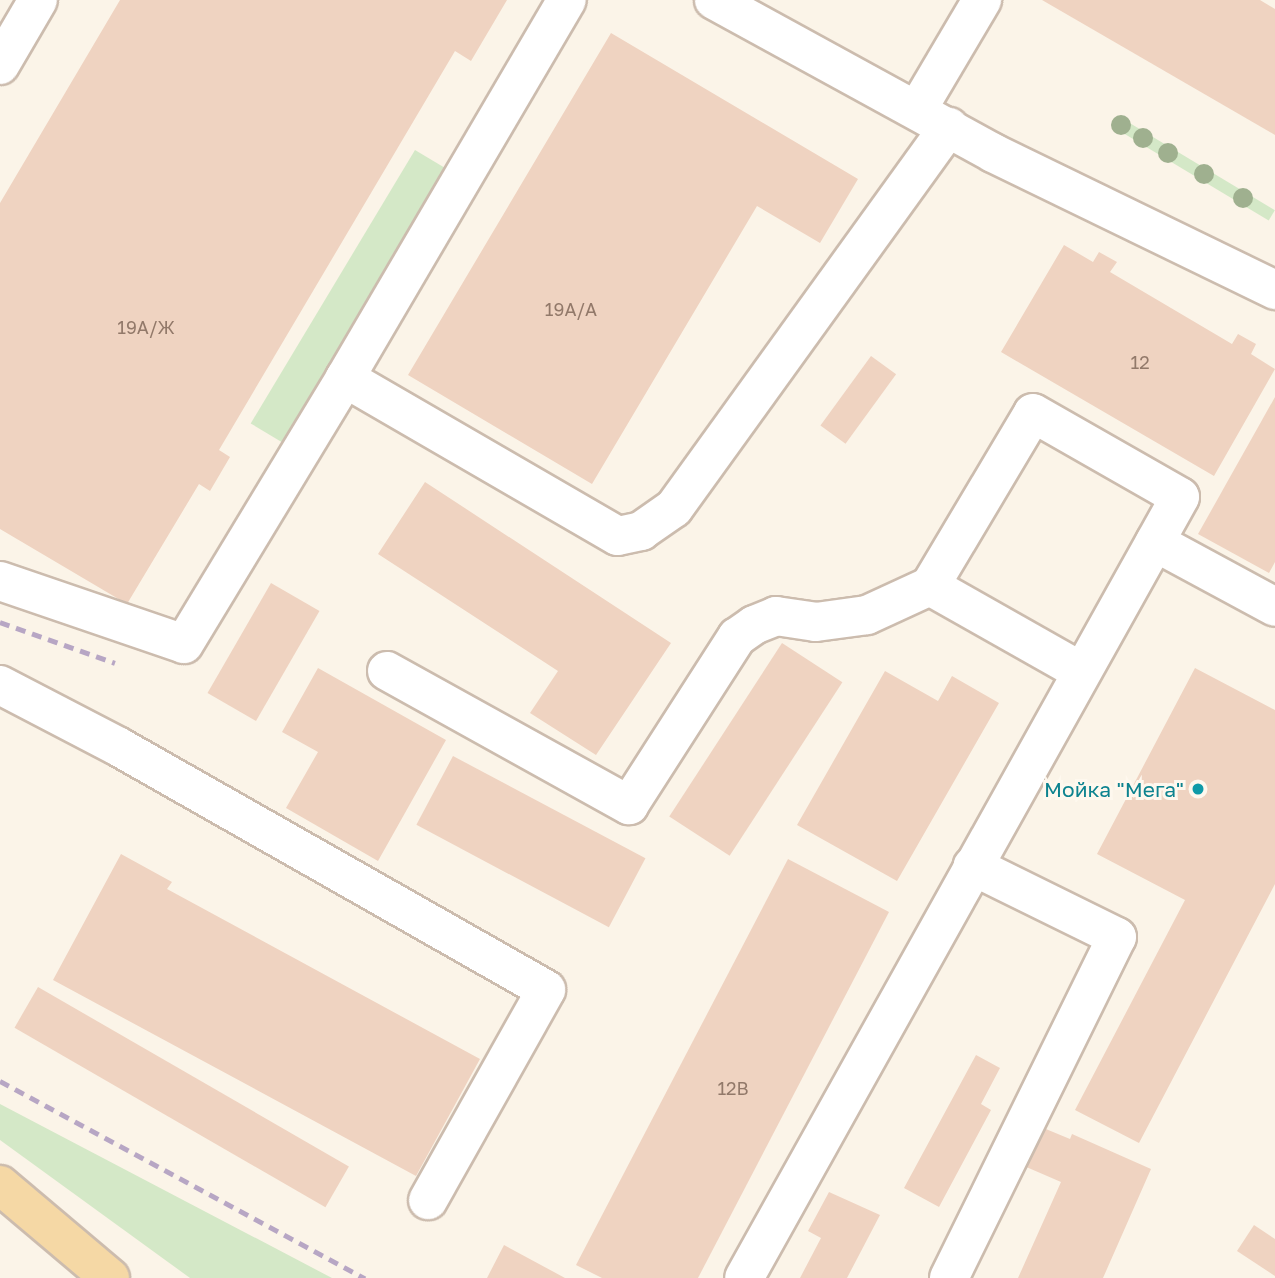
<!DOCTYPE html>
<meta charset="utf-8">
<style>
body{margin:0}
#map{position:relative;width:1275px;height:1278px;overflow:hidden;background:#fbf4e8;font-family:"Golos Text",sans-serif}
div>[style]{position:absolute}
.green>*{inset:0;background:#d4e8c7;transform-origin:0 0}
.building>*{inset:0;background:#efd3c1;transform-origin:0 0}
.roads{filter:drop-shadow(2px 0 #ccbcae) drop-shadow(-2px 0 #ccbcae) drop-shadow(0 2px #ccbcae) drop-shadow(0 -2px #ccbcae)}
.minor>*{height:38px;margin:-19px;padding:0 19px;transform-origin:19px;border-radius:19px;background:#fff}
.major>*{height:38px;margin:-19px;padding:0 19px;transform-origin:19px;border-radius:19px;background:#f5d8a5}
.rail>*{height:5px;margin-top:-2.5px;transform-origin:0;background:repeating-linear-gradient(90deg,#b7a6c4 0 10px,transparent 0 17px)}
.trees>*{width:20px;height:20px;margin:-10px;border-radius:50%;background:#9fb08f}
.dots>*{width:19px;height:19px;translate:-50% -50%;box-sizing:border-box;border:4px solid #fef8ee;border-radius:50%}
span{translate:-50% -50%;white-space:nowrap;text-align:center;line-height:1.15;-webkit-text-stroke:6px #fef8ee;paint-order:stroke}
.number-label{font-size:18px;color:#92796a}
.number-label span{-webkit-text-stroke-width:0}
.culture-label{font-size:21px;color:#0d838f}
.right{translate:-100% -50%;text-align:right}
</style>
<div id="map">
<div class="green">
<i style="left:1118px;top:116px;width:183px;height:12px;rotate:31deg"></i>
<i style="left:415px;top:150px;width:39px;height:319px;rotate:31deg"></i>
<i style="clip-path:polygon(0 1104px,332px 1278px,190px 1278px,0 1140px)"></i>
</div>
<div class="building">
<i style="clip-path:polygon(120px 0,507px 0,471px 61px,455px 51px,219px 450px,230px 457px,210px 491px,199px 484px,127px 604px,0 529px,0 203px)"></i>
<i style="clip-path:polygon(1042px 0,1260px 0,1275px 9px,1275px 135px)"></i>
<i style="clip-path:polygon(611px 33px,858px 179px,820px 243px,757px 206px,592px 484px,408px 375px)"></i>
<i style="clip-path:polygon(1064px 245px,1093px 262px,1099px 252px,1117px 262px,1110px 272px,1232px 344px,1238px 334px,1256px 344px,1251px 354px,1275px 369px,1214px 476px,1001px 352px)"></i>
<i style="left:871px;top:356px;width:31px;height:86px;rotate:36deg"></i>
<i style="clip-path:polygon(1275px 397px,1275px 562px,1269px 573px,1198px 534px)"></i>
<i style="clip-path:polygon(425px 482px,671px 643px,596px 755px,530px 713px,558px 671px,378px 554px)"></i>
<i style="left:271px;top:583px;width:56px;height:127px;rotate:30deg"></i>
<i style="left:782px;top:643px;width:72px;height:207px;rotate:33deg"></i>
<i style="clip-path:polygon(318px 668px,446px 740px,378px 861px,286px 808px,318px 752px,282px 732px)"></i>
<i style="clip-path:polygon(1195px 668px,1275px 710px,1275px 884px,1139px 1143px,1075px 1110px,1185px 900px,1097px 854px)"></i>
<i style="clip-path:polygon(885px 671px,938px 701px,952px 676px,999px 703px,897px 881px,797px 825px)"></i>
<i style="left:453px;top:756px;width:218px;height:78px;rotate:28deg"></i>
<i style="clip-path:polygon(121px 854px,172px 882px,167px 889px,480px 1059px,416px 1176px,53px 980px)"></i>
<i style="clip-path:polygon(788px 859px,889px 912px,698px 1278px,602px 1278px,576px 1265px)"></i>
<i style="left:38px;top:987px;width:359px;height:47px;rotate:30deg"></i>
<i style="clip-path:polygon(976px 1055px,1000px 1068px,981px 1104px,991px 1110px,939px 1207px,904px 1188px)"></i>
<i style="clip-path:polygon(1041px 1127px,1070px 1139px,1072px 1134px,1151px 1169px,1103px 1278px,1018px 1278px,1061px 1182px,1024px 1166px)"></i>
<i style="clip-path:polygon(829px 1192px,880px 1215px,847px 1278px,800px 1278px,821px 1238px,808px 1231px)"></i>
<i style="clip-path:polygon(1254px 1225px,1275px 1239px,1275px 1276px,1237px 1251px)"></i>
<i style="clip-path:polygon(504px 1245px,565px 1278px,487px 1278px)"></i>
</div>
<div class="roads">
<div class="minor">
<i style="left:714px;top:0;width:318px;rotate:28.7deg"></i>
<i style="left:993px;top:153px;width:314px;rotate:25.9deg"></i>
<i style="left:0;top:65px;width:75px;rotate:-59.7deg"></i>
<i style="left:917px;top:110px;width:128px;rotate:-59.4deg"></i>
<i style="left:345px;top:378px;width:438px;rotate:-59.6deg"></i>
<i style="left:1155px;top:542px;width:136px;rotate:28.4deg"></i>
<i style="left:0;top:581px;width:194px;rotate:18.9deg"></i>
<i style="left:184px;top:644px;width:311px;rotate:-58.8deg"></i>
<i style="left:345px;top:378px;width:315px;rotate:30.1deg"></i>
<i style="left:618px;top:536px;width:24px;rotate:-12deg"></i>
<i style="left:641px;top:531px;width:40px;rotate:-34.9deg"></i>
<i style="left:674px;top:508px;width:470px;rotate:-54.2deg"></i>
<i style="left:930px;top:586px;width:172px;rotate:29.5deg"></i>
<i style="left:387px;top:671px;width:277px;rotate:29deg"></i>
<i style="left:629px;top:805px;width:200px;rotate:-57.3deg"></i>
<i style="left:737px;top:637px;width:21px;rotate:-35deg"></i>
<i style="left:754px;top:625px;width:24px;rotate:-22deg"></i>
<i style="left:776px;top:616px;width:40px;rotate:8.5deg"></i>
<i style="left:816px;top:622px;width:51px;rotate:-7.8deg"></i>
<i style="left:867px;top:615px;width:69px;rotate:-24.7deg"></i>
<i style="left:930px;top:586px;width:201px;rotate:-59.2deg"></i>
<i style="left:1033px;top:413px;width:169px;rotate:29.7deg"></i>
<i style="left:1180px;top:497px;width:894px;rotate:119.17deg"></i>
<i style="left:0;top:685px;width:134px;rotate:27.5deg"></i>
<i style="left:119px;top:747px;width:491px;rotate:29.6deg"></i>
<i style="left:546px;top:990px;width:241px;rotate:119.3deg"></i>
<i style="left:949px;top:1278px;width:380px;rotate:-63.8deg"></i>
<i style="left:1117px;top:937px;width:161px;rotate:-153.8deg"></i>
</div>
<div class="major">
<i style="left:0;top:1185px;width:144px;rotate:40.2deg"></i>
</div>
</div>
<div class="rail">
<i style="left:0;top:622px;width:122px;rotate:19.6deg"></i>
<i style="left:0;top:1081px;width:415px;rotate:28.4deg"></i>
</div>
<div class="trees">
<i style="left:1121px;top:125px"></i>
<i style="left:1143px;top:138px"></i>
<i style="left:1168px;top:153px"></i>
<i style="left:1204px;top:174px"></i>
<i style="left:1243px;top:198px"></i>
</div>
<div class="dots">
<i style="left:1198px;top:789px;background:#0f9aa8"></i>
</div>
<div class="number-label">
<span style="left:571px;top:309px">19А/А</span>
<span style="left:146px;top:327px">19А/Ж</span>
<span style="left:1140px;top:362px">12</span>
<span style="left:733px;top:1088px">12В</span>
</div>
<div class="culture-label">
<span class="right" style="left:1184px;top:789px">Мойка "Мега"</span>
</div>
</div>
